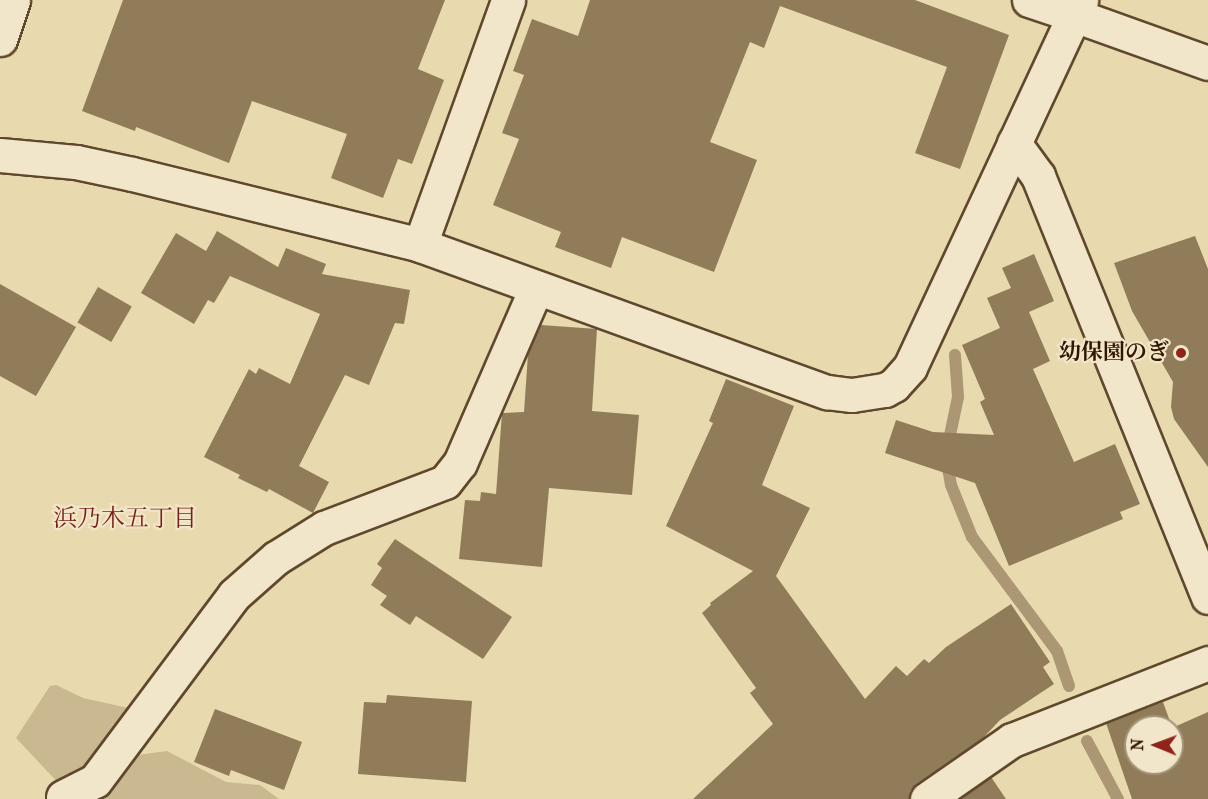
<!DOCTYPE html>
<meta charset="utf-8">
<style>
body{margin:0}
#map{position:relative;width:1208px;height:799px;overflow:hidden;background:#e9d9ae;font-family:"IM FELL French Canon","Noto Serif JP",serif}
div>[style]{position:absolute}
.green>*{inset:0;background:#cab890}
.stream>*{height:12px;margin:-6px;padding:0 6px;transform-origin:6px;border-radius:6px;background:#ab9773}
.building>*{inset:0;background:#917c5a;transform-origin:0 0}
.roads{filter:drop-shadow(2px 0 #60482c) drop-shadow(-2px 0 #60482c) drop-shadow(0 2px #60482c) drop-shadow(0 -2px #60482c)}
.street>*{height:33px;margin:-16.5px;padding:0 16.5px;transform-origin:16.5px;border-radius:16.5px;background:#f1e6ca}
.secondary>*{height:33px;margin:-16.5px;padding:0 16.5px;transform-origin:16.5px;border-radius:16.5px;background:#f1e6ca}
.dots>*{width:16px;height:16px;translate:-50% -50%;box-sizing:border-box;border:3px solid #f1e6ca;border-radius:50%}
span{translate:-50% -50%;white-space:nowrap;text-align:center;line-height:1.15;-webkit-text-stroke:4.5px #f1e6ca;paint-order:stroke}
.poi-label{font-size:22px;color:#321700;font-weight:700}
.right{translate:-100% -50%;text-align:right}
.neighbourhood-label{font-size:24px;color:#7a1f14}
.north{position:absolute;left:1124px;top:715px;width:60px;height:60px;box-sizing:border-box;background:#f1e6ca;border:2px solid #a59379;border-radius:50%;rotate:271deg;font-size:16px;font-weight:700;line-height:24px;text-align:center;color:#321700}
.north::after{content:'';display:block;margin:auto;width:21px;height:27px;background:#8f2418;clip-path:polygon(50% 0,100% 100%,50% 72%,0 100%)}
</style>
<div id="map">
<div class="green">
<i style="clip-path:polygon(56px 685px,83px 698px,133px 709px,86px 774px,64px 789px,16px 738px,50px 686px)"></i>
<i style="clip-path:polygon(167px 751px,226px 782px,260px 785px,279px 799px,105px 799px,110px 784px,137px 755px)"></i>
</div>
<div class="stream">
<i style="left:955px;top:355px;width:42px;rotate:85.9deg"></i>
<i style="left:958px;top:397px;width:44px;rotate:101.8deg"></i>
<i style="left:949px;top:440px;width:28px;rotate:92deg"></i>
<i style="left:948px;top:468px;width:17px;rotate:80deg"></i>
<i style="left:951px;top:485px;width:56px;rotate:68deg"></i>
<i style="left:972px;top:537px;width:142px;rotate:53.3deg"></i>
<i style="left:1057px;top:651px;width:37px;rotate:71deg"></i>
<i style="left:1087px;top:741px;width:66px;rotate:61.9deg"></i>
</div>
<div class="building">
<i style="clip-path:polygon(123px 0,445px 0,418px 69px,444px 80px,412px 164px,398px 159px,383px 198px,331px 178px,347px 134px,252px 101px,229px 163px,136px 127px,135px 131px,82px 111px)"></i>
<i style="clip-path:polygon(590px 0,915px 0,1009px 35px,960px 169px,915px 153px,947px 67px,780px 6px,764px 48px,750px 42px,710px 142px,757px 160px,714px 272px,622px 237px,611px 268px,555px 247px,561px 232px,493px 205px,519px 139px,502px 133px,524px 75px,513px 71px,532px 19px,578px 36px)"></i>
<i style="clip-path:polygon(217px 231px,278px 267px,286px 248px,326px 264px,322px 274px,410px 290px,404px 324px,395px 323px,369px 385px,345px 375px,299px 466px,329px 482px,313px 513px,269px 489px,267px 492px,238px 478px,240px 475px,204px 457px,249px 369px,256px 374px,259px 368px,290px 384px,320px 314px,230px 276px,214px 303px,208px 300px,194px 324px,141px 293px,176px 233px,206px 251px)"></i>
<i style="clip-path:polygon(1195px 236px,1208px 269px,1208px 467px,1174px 419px,1171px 407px,1173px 382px,1132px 311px,1114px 263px)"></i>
<i style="clip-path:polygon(1034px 254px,1054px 301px,1029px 312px,1050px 361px,1033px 369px,1074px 462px,1115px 444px,1140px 504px,1120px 512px,1123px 519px,1009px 566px,975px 483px,885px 453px,896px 420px,933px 432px,994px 435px,980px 402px,985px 399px,962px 345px,1000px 328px,987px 298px,1011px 288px,1002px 268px)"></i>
<i style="clip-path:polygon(0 284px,76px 327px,36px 396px,0 376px)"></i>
<i style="left:98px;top:287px;width:39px;height:41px;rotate:30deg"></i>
<i style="clip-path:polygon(541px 325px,597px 329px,592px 411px,639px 415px,632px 495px,549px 488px,542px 567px,459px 559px,465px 500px,480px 501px,481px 492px,496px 494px,502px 413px,524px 412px,528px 354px)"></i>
<i style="clip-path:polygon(726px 379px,794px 406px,762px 485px,810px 508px,776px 576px,865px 699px,896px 666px,907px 676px,924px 659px,929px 663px,946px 647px,1011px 604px,1050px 662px,1043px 667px,1054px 684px,1000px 720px,983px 738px,916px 784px,910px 791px,909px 799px,693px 799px,773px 724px,750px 693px,756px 688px,702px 613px,711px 605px,710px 603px,753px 571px,666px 526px,713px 423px,709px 421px)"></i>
<i style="clip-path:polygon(395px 539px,512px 617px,483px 659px,416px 616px,410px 625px,380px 605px,387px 596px,371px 585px,382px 568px,377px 564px)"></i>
<i style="clip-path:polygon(387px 695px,472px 701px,466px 782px,358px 774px,364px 702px,386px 703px)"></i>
<i style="clip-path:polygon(1163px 702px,1172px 727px,1136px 727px,1136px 763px,1172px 763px,1172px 728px,1208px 712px,1208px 799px,1132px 799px,1106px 723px)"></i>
<i style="clip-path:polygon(215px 709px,302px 742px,284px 790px,231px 770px,229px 776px,194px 762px)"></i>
<i style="clip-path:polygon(991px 777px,1006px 799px,960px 799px)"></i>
</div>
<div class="roads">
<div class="street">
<i style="left:1029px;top:0;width:47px;rotate:18.4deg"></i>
<i style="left:0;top:39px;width:41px;rotate:-71.6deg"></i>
<i style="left:1014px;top:143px;width:41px;rotate:54deg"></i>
<i style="left:1038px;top:176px;width:454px;rotate:68deg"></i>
<i style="left:0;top:155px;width:76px;rotate:5.3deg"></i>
<i style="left:76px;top:162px;width:57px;rotate:12.1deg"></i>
<i style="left:132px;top:174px;width:297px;rotate:13.8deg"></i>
<i style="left:420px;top:245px;width:260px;rotate:-70.2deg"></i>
<i style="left:420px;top:245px;width:433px;rotate:19.9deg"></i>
<i style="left:827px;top:392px;width:25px;rotate:7deg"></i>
<i style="left:852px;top:395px;width:33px;rotate:-9deg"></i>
<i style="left:885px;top:390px;width:10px;rotate:-29deg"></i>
<i style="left:894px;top:385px;width:24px;rotate:-48deg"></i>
<i style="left:910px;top:367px;width:405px;rotate:-65deg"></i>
<i style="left:63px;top:797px;width:36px;rotate:-27deg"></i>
<i style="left:95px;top:781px;width:232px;rotate:-53.2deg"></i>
<i style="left:234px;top:595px;width:56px;rotate:-41.4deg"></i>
<i style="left:276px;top:558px;width:57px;rotate:-32deg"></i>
<i style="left:324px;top:528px;width:129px;rotate:-20.8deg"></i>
<i style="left:445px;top:482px;width:24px;rotate:-52deg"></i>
<i style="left:460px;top:463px;width:191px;rotate:-66.5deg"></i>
<i style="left:927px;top:799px;width:103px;rotate:-34.8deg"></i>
<i style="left:1012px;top:740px;width:211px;rotate:-21.4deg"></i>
</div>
<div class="secondary">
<i style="left:1074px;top:15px;width:142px;rotate:19.7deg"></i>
</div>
</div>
<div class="dots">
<i style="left:1181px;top:353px;background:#8f2418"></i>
</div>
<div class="poi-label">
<span class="right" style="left:1169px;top:353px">幼保園のぎ</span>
</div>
<div class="neighbourhood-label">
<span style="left:125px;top:519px">浜乃木五丁目</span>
</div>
<div class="north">N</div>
</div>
